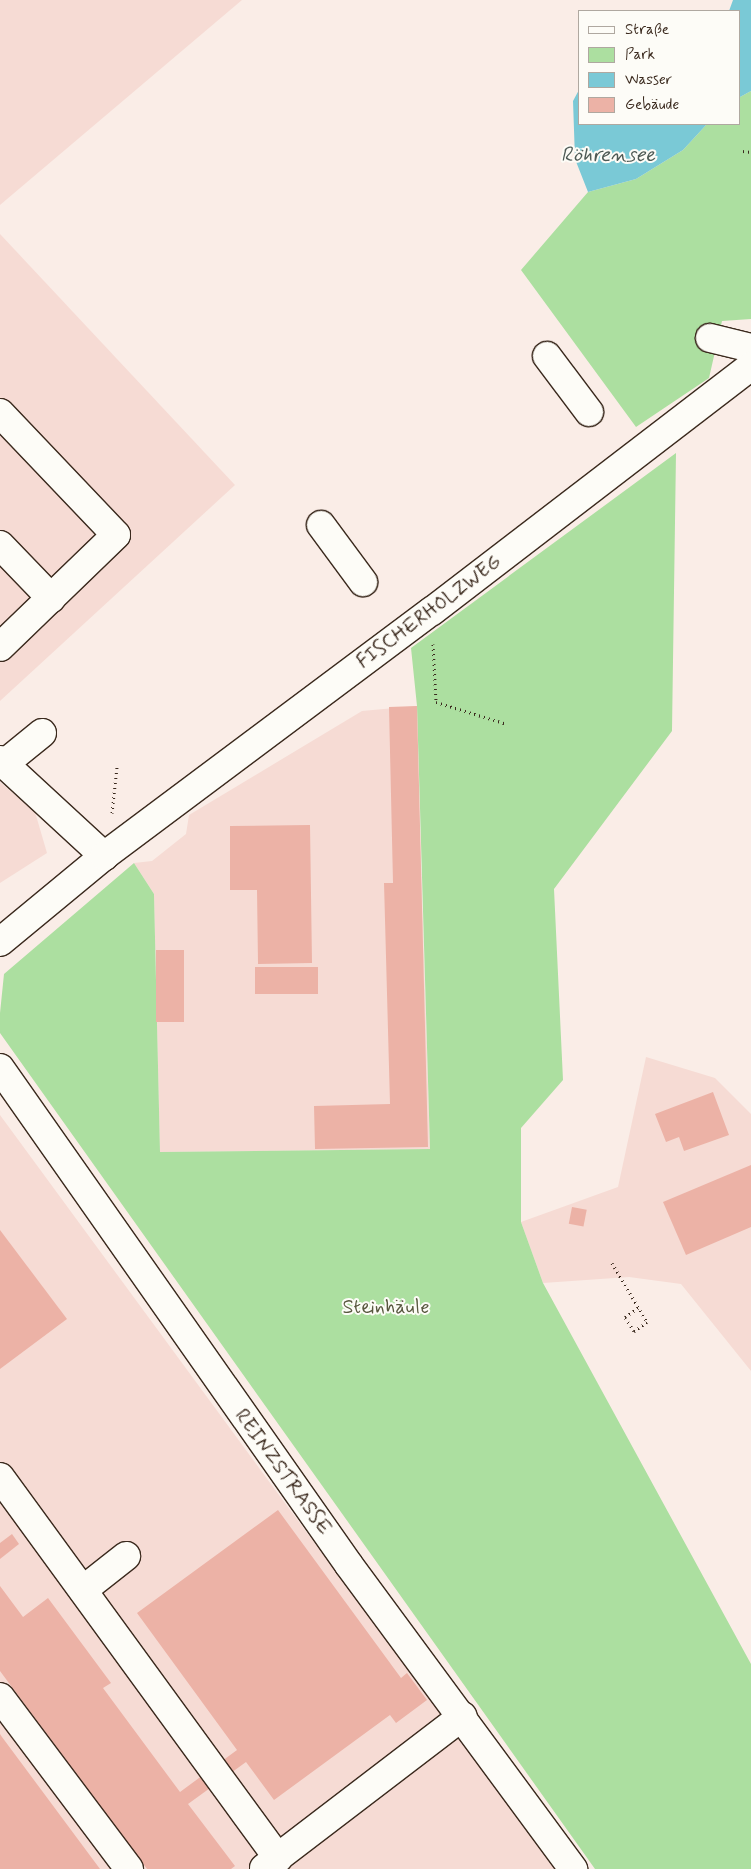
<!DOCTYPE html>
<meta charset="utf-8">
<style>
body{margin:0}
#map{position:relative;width:751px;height:1869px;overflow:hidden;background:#faede7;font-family:Mynerve,sans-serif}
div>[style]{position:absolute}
.built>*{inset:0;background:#f6dbd4}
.green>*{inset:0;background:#acdfa0}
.water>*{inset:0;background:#7ac9d6}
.building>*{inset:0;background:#ecb2a6;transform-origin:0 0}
.path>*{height:3px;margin-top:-1.5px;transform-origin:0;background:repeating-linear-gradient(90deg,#3b2a1e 0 1px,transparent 0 5px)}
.roads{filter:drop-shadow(1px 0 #3b2a1e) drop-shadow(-1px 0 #3b2a1e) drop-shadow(0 1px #3b2a1e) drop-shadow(0 -1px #3b2a1e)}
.minor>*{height:28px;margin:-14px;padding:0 14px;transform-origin:14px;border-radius:14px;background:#fdfcf7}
span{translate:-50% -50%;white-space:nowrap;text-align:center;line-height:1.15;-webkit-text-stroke:4px #fdfcf7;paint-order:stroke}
.street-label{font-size:20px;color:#3b2a1e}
.park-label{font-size:20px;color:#57573e}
.water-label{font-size:21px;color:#4e5a55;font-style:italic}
.legend{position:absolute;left:578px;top:10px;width:162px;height:115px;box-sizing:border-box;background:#fdfcf7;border:1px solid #afa8a0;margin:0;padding:6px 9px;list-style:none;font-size:15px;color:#3b2a1e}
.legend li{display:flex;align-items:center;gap:10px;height:25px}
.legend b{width:25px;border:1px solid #afa8a0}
</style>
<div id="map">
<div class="built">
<i style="clip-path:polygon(0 0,242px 0,0 205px)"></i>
<i style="clip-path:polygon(0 234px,235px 485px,0 701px)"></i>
<i style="clip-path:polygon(416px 706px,430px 1149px,160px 1152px,154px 894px,134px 863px,152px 861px,186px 834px,189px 815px,362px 711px)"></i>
<i style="clip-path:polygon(0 782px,35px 812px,47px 853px,0 883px)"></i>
<i style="clip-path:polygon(646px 1057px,715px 1078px,751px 1114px,751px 1371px,681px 1284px,629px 1277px,543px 1283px,521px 1222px,618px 1187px)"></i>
<i style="clip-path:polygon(0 1115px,262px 1472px,556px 1869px,0 1869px)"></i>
</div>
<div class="green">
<i style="clip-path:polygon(751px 91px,751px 319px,722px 321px,709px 378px,636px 427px,521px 270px,588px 192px,636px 179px,683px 150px,707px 124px,740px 124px,740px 97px)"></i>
<i style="clip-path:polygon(676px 453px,672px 731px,554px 889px,563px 1080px,521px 1128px,521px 1222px,543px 1283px,751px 1664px,751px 1869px,595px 1869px,0 1033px,0 1013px,4px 974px,134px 863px,154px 894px,160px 1152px,430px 1149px,417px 706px,411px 648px)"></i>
</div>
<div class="water">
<i style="clip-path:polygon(733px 0,751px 0,751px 91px,740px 97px,740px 11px,729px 11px)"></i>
<i style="clip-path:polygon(580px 88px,580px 124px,707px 124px,683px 150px,636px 179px,588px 192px,575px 159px,573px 101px)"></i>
</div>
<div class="building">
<i style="clip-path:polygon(417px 706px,428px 1147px,315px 1149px,314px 1106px,390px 1104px,384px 883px,393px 883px,389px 707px)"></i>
<i style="clip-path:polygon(310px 825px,312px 963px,258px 964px,257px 890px,230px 890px,230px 826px)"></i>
<i style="left:156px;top:950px;width:28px;height:72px"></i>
<i style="left:318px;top:967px;width:27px;height:63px;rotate:90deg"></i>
<i style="clip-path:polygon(713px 1092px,729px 1135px,684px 1151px,679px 1137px,666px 1142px,655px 1114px)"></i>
<i style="clip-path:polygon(751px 1165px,751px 1227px,686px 1255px,663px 1202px)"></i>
<i style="left:572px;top:1207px;width:15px;height:17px;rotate:11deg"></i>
<i style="clip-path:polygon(0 1230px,67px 1319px,0 1369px)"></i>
<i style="clip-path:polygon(278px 1510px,401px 1678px,407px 1673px,427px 1700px,396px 1723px,390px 1715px,274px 1800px,246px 1762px,188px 1804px,235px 1866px,231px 1869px,147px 1869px,0 1671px,0 1586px,23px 1617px,48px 1598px,111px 1683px,103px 1688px,180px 1792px,237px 1750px,137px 1613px)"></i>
<i style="clip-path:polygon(12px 1534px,19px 1544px,0 1559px,0 1543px)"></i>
<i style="clip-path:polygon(0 1734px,2px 1737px,100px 1869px,0 1869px)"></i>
</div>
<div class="path">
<i style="left:743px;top:151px;width:8px;rotate:7deg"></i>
<i style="left:433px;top:644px;width:58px;rotate:87deg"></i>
<i style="left:436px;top:702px;width:74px;rotate:17.2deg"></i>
<i style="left:112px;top:813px;width:46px;rotate:-83.8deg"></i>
<i style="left:612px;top:1263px;width:69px;rotate:59.3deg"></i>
<i style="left:647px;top:1322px;width:16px;rotate:145deg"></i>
<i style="left:634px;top:1331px;width:17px;rotate:-123deg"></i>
<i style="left:625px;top:1317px;width:16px;rotate:-35deg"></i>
</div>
<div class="roads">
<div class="minor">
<i style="left:710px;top:338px;width:42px;rotate:13.7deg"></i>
<i style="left:547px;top:356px;width:70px;rotate:53.1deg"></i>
<i style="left:0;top:413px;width:168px;rotate:46.4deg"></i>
<i style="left:116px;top:535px;width:161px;rotate:136deg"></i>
<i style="left:321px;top:525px;width:71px;rotate:53.6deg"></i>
<i style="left:0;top:545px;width:74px;rotate:46.1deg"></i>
<i style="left:0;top:760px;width:142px;rotate:42.7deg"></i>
<i style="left:4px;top:764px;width:49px;rotate:-39.2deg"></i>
<i style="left:0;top:942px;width:135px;rotate:-39.6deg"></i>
<i style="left:104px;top:856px;width:409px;rotate:-36.8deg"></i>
<i style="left:432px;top:611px;width:402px;rotate:-37.5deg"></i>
<i style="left:0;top:1068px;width:607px;rotate:54.92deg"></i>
<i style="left:349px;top:1565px;width:378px;rotate:53.6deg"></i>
<i style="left:0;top:1477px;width:472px;rotate:53.9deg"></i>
<i style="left:83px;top:1590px;width:55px;rotate:-38.3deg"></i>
<i style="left:0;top:1697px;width:215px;rotate:53.1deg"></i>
<i style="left:264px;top:1868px;width:250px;rotate:-37.4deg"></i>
</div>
</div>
<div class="street-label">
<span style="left:429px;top:612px;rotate:-37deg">FISCHERHOLZWEG</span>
<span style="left:283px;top:1472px;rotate:54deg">REINZSTRASSE</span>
</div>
<div class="park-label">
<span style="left:386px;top:1307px">Steinhäule</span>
</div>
<div class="water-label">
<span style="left:608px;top:155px">Röhrensee</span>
</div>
<ul class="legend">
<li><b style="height:6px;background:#fdfcf7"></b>Straße</li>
<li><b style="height:14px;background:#acdfa0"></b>Park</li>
<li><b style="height:14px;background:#7ac9d6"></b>Wasser</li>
<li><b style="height:14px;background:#ecb2a6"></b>Gebäude</li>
</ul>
</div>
